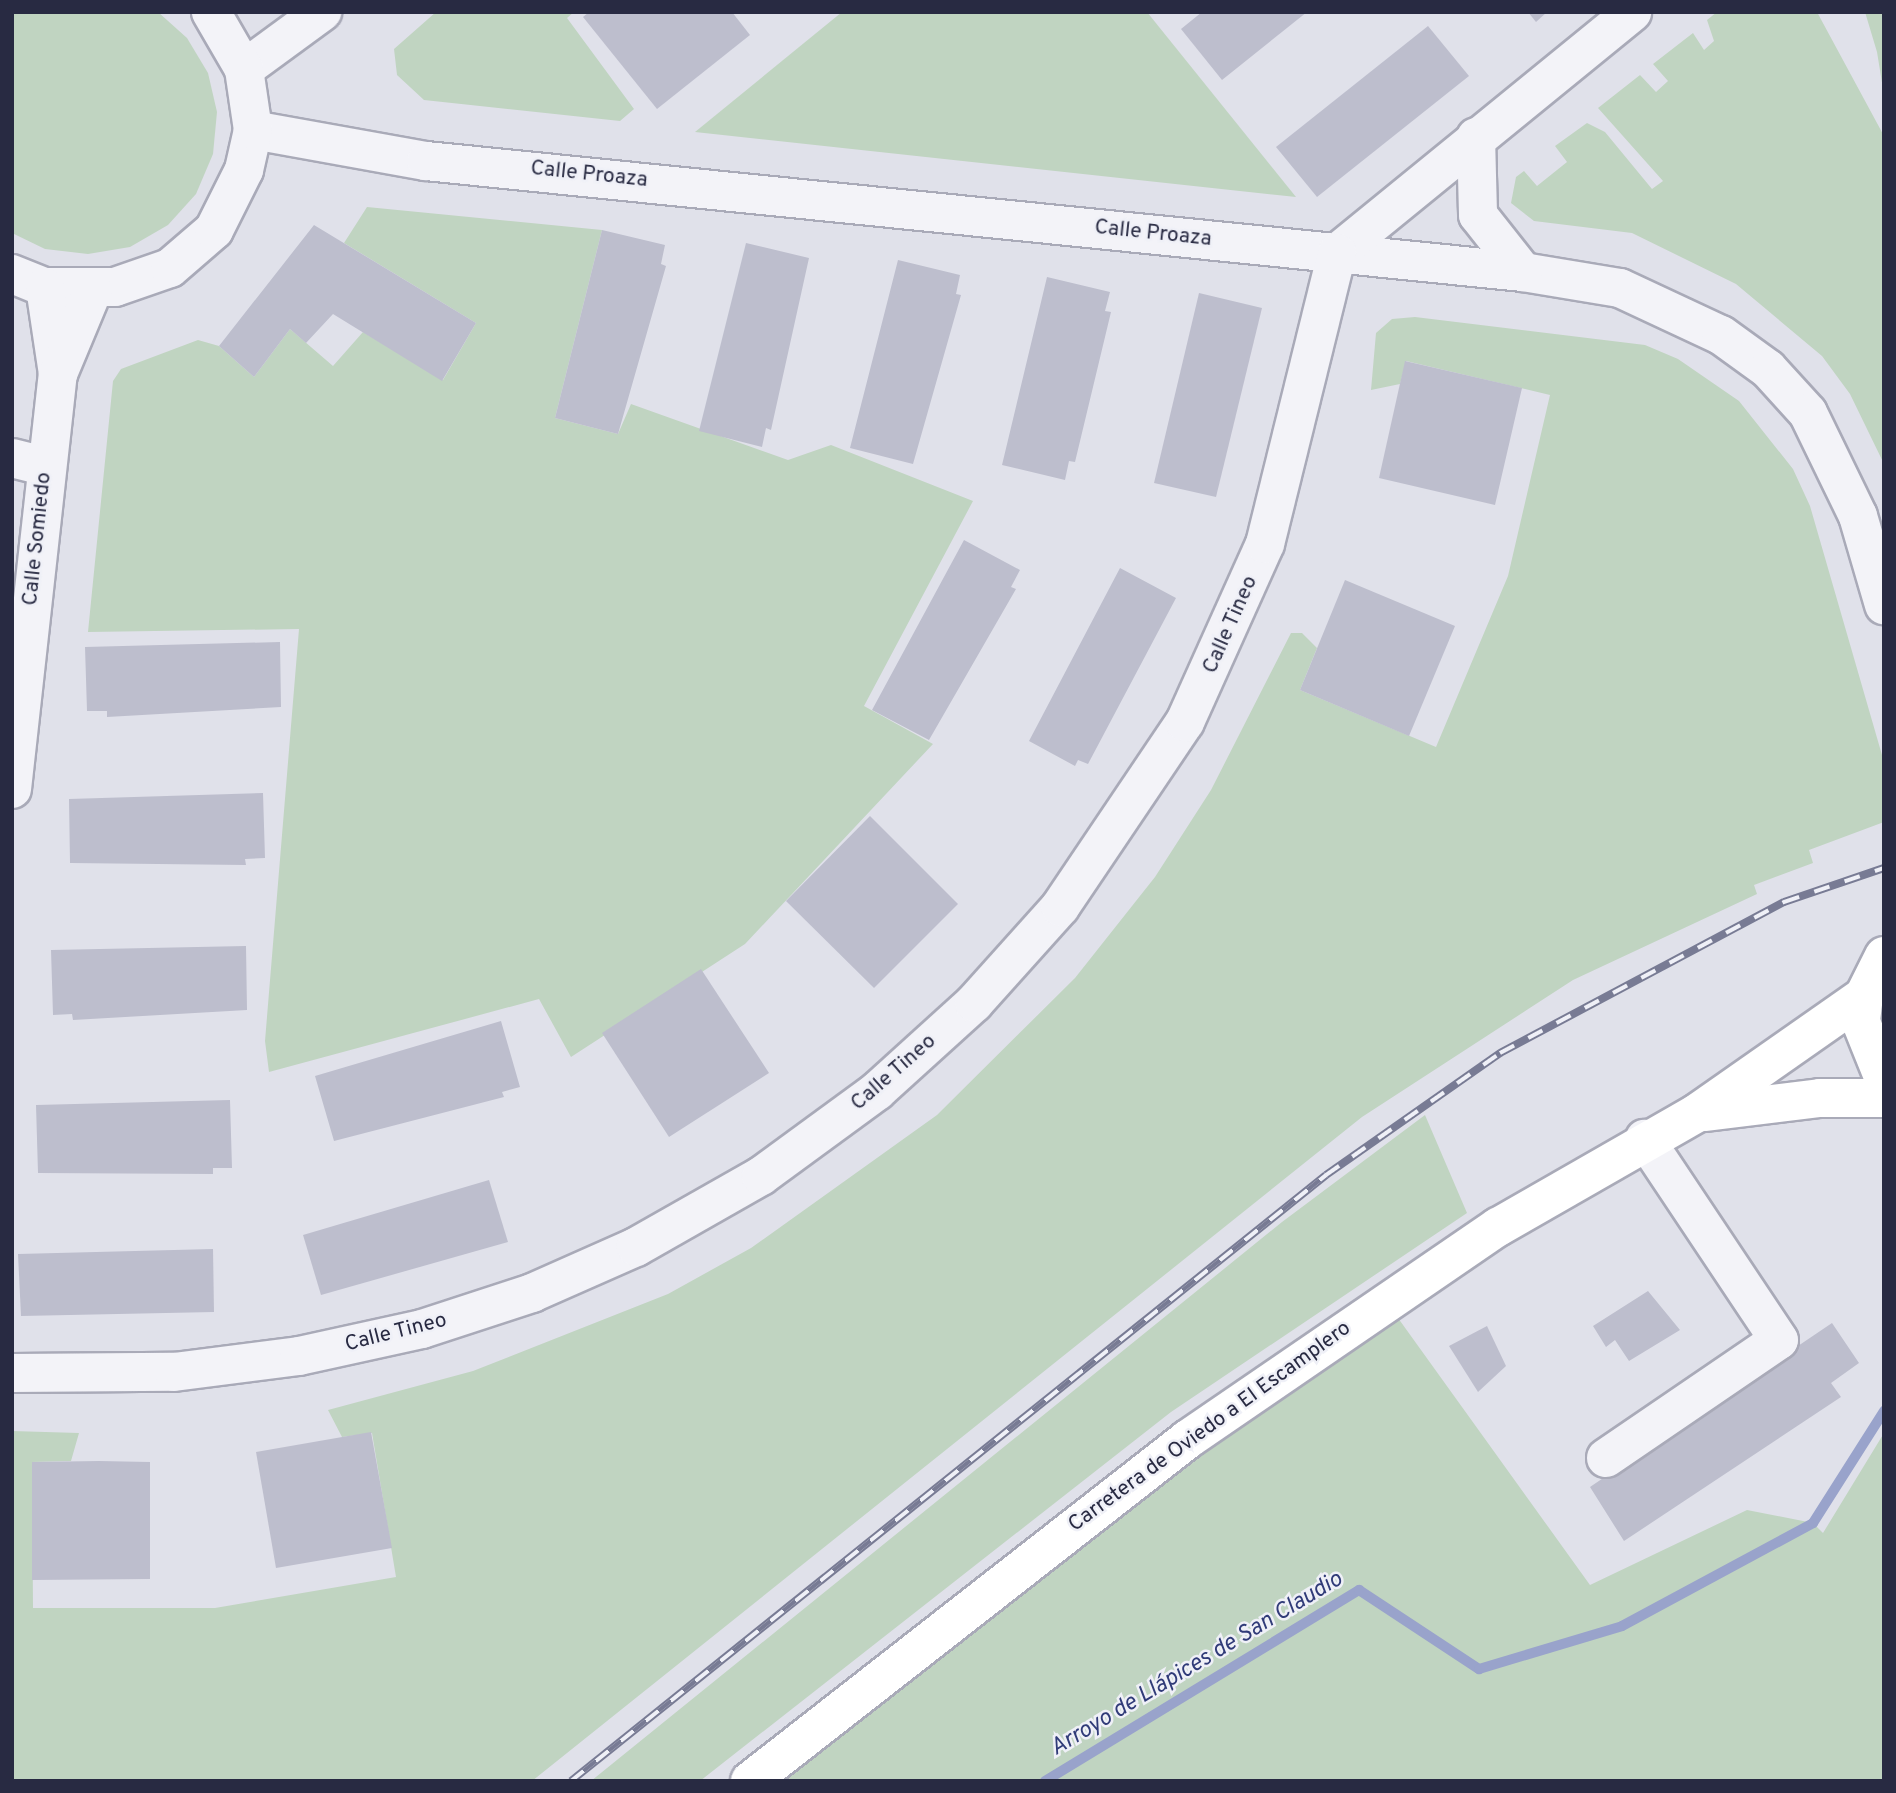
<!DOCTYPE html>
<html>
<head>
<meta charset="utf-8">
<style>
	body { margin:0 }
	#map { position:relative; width:1896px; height:1793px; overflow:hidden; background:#e0e1ea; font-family:Overpass,sans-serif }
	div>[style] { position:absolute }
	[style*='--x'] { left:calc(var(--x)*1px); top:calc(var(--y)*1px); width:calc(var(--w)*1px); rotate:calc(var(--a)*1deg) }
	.green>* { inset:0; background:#c0d4c1 }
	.stream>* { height:10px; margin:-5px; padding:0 5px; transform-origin:5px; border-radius:5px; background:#99a3cb }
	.building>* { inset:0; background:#bdbecd }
	.roads { filter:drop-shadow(2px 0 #a9aab8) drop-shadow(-2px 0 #a9aab8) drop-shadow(0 2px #a9aab8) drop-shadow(0 -2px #a9aab8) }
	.minor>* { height:38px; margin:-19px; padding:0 19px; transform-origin:19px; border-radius:19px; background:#f3f3f8 }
	.major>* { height:38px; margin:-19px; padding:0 19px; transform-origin:19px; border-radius:19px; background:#fff }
	.rail>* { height:8px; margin-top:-4px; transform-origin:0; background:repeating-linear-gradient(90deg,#eff0f7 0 16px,#787b94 0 32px); box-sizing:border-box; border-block:2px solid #787b94 }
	span { translate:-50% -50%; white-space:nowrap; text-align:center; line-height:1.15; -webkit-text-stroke:5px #eff0f7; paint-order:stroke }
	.street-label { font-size:21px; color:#282a42 }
	.water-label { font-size:23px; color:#303b78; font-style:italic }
	.frame { position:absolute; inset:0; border:14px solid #282a42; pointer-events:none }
</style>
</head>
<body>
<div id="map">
	<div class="green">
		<i style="clip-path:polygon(12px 12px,158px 12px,187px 38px,208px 73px,217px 112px,213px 154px,196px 194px,168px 225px,130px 247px,88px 254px,45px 249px,12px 233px)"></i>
		<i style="clip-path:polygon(436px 12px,574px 12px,567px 18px,634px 109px,620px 121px,424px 100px,397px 75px,394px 49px)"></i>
		<i style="clip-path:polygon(842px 12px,1147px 12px,1296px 197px,695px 132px)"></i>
		<i style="clip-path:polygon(1717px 12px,1817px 12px,1884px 136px,1884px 464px,1850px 394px,1822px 356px,1736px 284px,1632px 233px,1534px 221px,1511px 203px,1516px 177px,1524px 171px,1537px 186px,1567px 162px,1555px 146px,1587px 123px,1605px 132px,1652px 189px,1663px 181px,1598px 108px,1640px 75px,1656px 92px,1668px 81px,1653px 64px,1693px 33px,1704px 50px,1714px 41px,1707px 20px)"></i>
		<i style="clip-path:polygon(1865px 12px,1884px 12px,1884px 95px,1877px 52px)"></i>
		<i style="clip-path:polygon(367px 207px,602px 230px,555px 418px,618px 434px,631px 404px,788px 460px,831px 445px,973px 501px,864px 706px,933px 744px,745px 944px,571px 1057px,539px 999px,269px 1072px,265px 1041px,299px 629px,88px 632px,113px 381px,121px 369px,198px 340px,219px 346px,254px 377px,290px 329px,333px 366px,363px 332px,443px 380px,476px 323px,344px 243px)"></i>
		<i style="clip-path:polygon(1415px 317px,1645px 345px,1678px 359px,1739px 401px,1793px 469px,1810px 506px,1884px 762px,1884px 822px,1809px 850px,1813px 863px,1754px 885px,1757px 894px,1573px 980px,1362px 1117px,532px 1781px,12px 1781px,12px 1431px,79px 1433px,71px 1461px,32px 1462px,33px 1608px,215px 1608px,396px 1577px,372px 1433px,342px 1437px,328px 1410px,473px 1371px,668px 1294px,751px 1248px,937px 1115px,1075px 978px,1155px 877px,1211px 790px,1291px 633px,1302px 633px,1317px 648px,1300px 690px,1436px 747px,1508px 576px,1550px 395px,1406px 361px,1400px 384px,1371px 390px,1376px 333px,1392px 319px)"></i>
		<i style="clip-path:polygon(1425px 1115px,1467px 1213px,1171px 1412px,700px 1781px,591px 1781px,1282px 1222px)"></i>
		<i style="clip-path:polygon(1398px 1318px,1590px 1585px,1747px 1510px,1813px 1523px,1823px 1533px,1884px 1433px,1884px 1781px,784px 1781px,1171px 1473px)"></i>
	</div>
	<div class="stream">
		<i style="--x:1045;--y:1781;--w:368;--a:-31.3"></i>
		<i style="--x:1359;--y:1590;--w:144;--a:33.4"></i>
		<i style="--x:1479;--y:1669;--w:149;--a:-16.7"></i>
		<i style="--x:1622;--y:1626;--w:217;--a:-28.3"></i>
		<i style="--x:1813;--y:1523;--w:133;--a:-57.6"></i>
	</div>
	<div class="building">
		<i style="clip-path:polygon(589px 12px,732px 12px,750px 35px,657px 109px,583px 17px)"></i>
		<i style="clip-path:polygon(1202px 12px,1307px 12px,1222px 80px,1181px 29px)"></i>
		<i style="clip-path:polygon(1528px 12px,1547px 12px,1536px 22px)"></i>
		<i style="clip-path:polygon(1428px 26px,1469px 76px,1317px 197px,1276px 147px)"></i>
		<i style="clip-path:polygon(314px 225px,476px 323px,442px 381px,333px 314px,306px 343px,290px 329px,254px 377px,219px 346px)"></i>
		<i style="clip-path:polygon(602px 230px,665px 245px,661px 264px,666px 266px,618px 434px,555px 418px)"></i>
		<i style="clip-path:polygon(746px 243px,809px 258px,771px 430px,766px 428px,762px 447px,699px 431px)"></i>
		<i style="clip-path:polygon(898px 260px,960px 275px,956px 294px,961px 295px,913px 464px,850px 448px)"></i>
		<i style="clip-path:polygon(1047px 277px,1110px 292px,1105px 311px,1111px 312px,1075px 462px,1069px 461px,1065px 480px,1002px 465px)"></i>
		<i style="clip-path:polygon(1199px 293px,1262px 308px,1216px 497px,1154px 483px)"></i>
		<i style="clip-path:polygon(1405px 361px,1522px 388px,1495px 505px,1379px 478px)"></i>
		<i style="clip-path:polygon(964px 540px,1020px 570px,1011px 587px,1016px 589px,929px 740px,872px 710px)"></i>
		<i style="clip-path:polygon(1120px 568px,1176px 598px,1088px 764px,1078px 760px,1075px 766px,1029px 741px)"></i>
		<i style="clip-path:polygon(1345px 580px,1455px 626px,1409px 736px,1300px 690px)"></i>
		<i style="clip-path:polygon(280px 642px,281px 707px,107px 717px,107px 711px,87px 711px,85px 647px)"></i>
		<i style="clip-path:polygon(263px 793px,265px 858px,245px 859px,246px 865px,70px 863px,69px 799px)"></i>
		<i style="clip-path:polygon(870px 816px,958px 904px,874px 988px,786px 901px)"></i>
		<i style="clip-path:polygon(246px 946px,247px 1010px,73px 1020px,72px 1014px,53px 1015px,51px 950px)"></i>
		<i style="clip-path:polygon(701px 969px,769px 1073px,669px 1137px,602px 1033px)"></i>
		<i style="clip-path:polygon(501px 1021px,520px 1087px,502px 1092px,504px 1097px,334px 1141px,315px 1076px)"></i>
		<i style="clip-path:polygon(230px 1100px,232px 1168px,213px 1168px,213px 1174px,38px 1173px,36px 1105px)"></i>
		<i style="clip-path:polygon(489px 1180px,508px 1242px,321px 1295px,303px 1235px)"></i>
		<i style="clip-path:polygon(213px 1249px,214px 1312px,21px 1316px,18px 1254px)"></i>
		<i style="clip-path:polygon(1648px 1291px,1680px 1330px,1629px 1361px,1615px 1340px,1606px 1347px,1593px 1326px)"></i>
		<i style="clip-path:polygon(1832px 1323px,1859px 1363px,1831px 1383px,1841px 1397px,1624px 1541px,1590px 1487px)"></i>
		<i style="clip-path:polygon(1487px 1326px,1506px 1366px,1478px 1392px,1449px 1346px)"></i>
		<i style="clip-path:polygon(371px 1432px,392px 1548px,276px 1568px,256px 1452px)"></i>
		<i style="clip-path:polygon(99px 1461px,150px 1462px,150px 1579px,32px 1580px,32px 1462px)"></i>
	</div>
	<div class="roads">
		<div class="minor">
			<i style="--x:244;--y:69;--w:97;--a:-36.2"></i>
			<i style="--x:253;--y:130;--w:176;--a:10.2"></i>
			<i style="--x:426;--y:161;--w:1103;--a:5.78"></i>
			<i style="--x:1523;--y:272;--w:98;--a:9.4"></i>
			<i style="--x:1620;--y:288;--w:111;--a:25"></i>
			<i style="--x:1721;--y:335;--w:58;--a:35.9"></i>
			<i style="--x:1768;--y:369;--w:59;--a:47.7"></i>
			<i style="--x:1808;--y:413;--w:114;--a:64.1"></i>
			<i style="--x:1858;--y:516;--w:93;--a:73.7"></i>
			<i style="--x:1476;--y:137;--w:78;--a:88.5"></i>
			<i style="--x:1478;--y:215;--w:73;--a:51.7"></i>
			<i style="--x:1337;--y:253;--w:381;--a:-39.2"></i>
			<i style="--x:12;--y:274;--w:35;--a:22"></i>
			<i style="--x:45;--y:287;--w:70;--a:0"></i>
			<i style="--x:115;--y:287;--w:58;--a:-19.1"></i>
			<i style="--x:170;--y:268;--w:58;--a:-40.8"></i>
			<i style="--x:214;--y:230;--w:67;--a:-63.4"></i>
			<i style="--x:244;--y:170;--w:41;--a:-77.3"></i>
			<i style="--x:253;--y:130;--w:62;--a:-98.4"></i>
			<i style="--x:244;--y:69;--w:66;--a:-120.1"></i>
			<i style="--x:45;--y:287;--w:88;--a:81.5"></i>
			<i style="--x:12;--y:458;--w:34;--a:14"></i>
			<i style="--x:12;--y:789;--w:418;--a:-83.7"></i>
			<i style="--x:58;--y:374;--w:91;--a:-67.4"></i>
			<i style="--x:12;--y:1373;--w:162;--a:-0.4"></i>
			<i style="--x:174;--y:1372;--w:126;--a:-7.3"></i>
			<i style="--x:299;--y:1356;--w:126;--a:-12.4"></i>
			<i style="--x:422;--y:1329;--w:116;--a:-18.1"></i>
			<i style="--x:532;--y:1293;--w:114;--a:-23.9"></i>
			<i style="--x:636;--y:1247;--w:144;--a:-29.6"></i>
			<i style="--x:761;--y:1176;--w:144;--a:-36.2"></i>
			<i style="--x:877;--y:1091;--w:131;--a:-42.2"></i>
			<i style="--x:974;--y:1003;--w:129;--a:-48.1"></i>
			<i style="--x:1060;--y:907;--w:223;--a:-56"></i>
			<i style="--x:1185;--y:722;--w:195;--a:-65.8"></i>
			<i style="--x:1265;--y:544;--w:300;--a:-76.1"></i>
			<i style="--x:1606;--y:1458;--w:209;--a:-34.3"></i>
			<i style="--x:1779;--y:1340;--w:242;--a:-123.7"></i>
		</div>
		<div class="major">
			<i style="--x:1884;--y:956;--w:45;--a:116.6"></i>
			<i style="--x:1864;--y:996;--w:26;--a:97"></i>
			<i style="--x:1861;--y:1022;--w:61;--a:68"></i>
			<i style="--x:1706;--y:1112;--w:115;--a:-7"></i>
			<i style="--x:1820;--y:1098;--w:64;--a:0"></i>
			<i style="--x:750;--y:1781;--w:556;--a:-37.98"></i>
			<i style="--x:1188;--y:1439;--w:376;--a:-34.4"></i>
			<i style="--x:1498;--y:1227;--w:229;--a:-29.8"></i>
			<i style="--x:1697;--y:1113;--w:204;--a:-35"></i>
		</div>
	</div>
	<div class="rail">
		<i style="--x:571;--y:1781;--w:968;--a:-38.75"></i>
		<i style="--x:1326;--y:1175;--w:213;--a:-35"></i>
		<i style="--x:1500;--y:1053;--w:322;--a:-28"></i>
		<i style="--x:1784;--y:902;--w:106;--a:-18.8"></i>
	</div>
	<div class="street-label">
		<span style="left:589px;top:175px;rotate:6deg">Calle Proaza</span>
		<span style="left:1153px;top:234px;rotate:6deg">Calle Proaza</span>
		<span style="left:38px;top:539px;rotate:-84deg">Calle Somiedo</span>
		<span style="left:1231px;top:625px;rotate:-66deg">Calle Tineo</span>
		<span style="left:894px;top:1073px;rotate:-41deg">Calle Tineo</span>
		<span style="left:396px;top:1333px;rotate:-14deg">Calle Tineo</span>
		<span style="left:1210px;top:1427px;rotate:-36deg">Carretera de Oviedo a El Escamplero</span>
	</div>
	<div class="water-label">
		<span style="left:1197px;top:1665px;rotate:-31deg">Arroyo de Llápices de San Claudio</span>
	</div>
	<div class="frame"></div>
</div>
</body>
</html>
